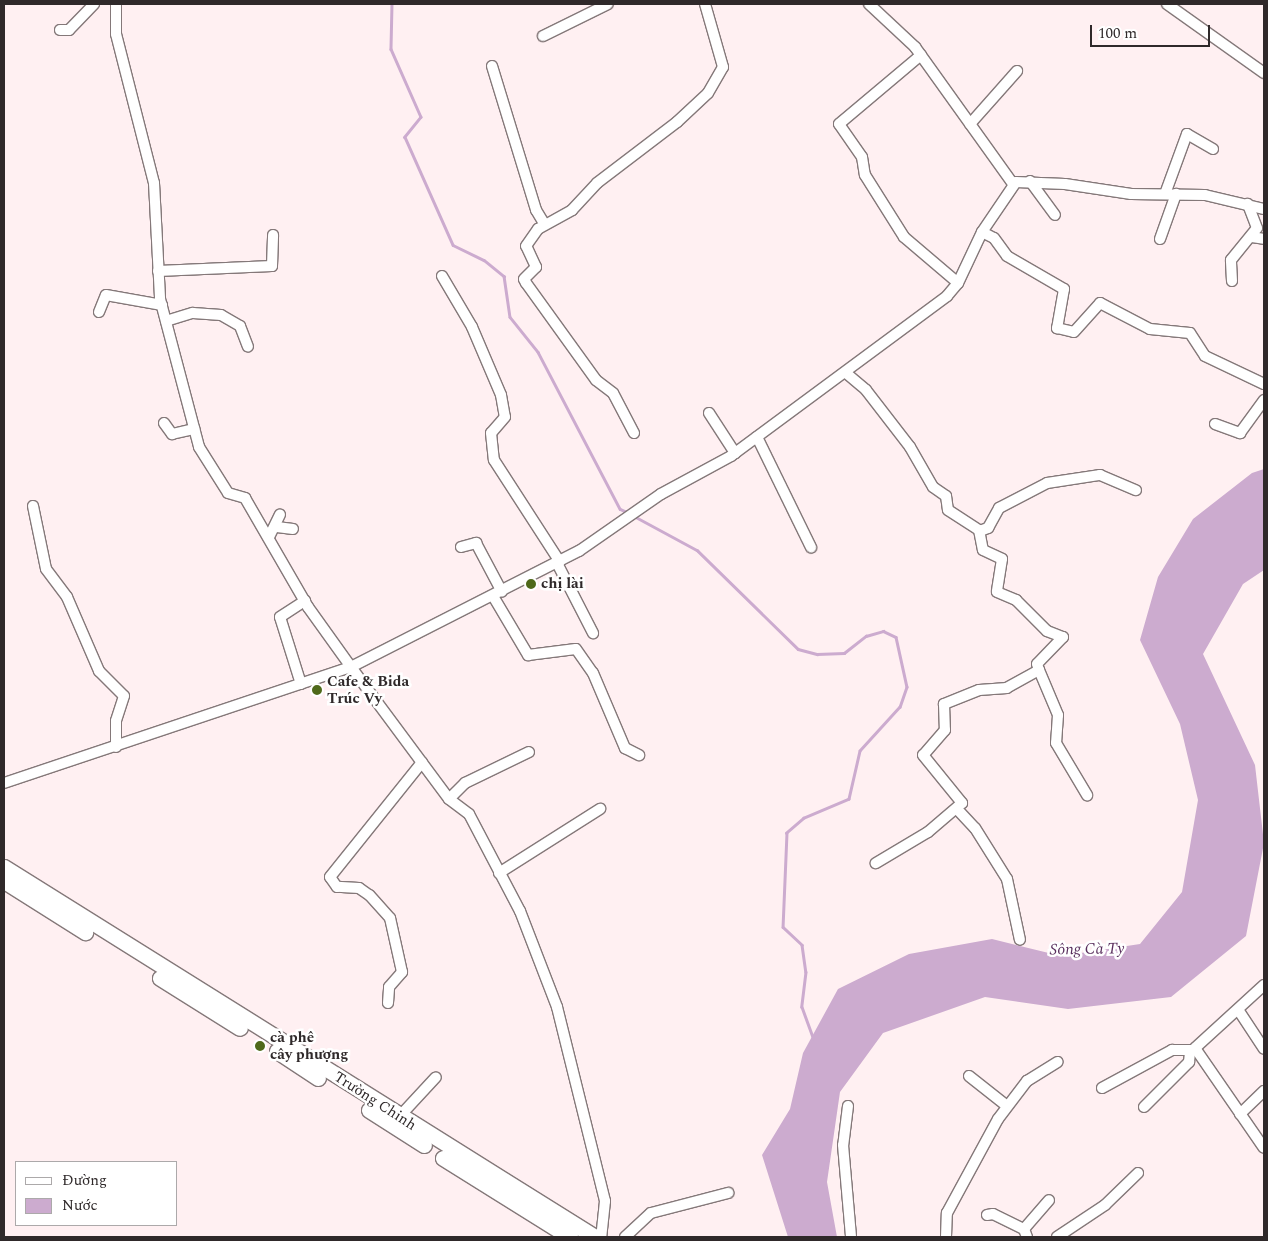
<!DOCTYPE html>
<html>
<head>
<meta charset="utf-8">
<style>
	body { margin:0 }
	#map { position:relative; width:1268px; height:1241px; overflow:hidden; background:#fff0f2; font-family:Spectral,serif }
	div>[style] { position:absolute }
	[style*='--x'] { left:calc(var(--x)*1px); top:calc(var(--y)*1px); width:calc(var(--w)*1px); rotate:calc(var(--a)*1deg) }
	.water>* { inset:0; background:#ccabcf }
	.stream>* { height:2.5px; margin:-1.25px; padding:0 1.25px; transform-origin:1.25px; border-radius:1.25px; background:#ccabcf }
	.roads { filter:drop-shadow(1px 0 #847879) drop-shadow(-1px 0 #847879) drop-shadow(0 1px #847879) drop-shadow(0 -1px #847879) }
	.minor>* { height:10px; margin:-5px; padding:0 5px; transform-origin:5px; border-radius:5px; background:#fff }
	.highway>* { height:15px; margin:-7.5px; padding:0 7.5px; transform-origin:7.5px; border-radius:7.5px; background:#fff }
	.dots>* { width:14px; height:14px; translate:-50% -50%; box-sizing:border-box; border:2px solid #fff; border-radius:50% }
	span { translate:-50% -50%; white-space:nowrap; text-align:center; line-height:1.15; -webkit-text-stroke:5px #fff; paint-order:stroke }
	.poi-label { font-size:15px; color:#2f292a; font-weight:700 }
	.left { translate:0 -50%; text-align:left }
	.street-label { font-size:15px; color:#2f292a }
	.water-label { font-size:16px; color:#582e5c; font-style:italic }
	.frame { position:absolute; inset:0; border:5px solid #2f292a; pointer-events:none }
	.legend { position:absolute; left:15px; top:1161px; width:162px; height:65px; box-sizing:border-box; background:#fff; border:1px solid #aca9aa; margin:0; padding:6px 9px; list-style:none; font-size:15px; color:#2f292a }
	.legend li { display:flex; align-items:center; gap:10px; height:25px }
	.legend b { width:25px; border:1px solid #aca9aa }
	.scale { position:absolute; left:1090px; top:25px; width:120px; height:22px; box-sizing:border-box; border:2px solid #2f292a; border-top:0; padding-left:6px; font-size:15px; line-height:18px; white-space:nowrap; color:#2f292a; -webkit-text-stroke:4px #fff; paint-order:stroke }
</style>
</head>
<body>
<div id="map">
	<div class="water">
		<i style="clip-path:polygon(1264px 469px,1264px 570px,1243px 584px,1203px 654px,1255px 765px,1264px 843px,1246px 936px,1171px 997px,1068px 1009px,985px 997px,883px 1033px,840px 1092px,827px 1182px,837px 1237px,788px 1237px,762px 1155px,790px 1109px,803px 1053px,838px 989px,909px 954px,992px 939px,1061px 956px,1140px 944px,1182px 892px,1198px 800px,1180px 724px,1140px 640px,1158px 577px,1193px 519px,1252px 473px)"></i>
	</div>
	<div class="stream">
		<i style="--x:392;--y:4;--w:45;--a:91.3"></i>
		<i style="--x:391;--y:49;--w:74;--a:66.2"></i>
		<i style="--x:421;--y:117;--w:26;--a:129"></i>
		<i style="--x:405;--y:137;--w:118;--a:66"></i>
		<i style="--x:453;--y:245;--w:34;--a:26"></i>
		<i style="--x:484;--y:260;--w:26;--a:39"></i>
		<i style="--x:504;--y:276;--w:41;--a:81.7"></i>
		<i style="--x:510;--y:317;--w:45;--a:51.3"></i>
		<i style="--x:538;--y:352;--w:177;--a:62.4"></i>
		<i style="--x:620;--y:509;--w:8;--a:23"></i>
		<i style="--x:634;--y:516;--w:72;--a:28.4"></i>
		<i style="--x:697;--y:550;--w:141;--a:44.4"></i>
		<i style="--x:798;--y:649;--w:20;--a:15"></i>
		<i style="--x:817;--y:654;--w:27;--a:-2"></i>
		<i style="--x:844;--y:653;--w:28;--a:-38"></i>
		<i style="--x:866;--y:636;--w:18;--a:-16"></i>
		<i style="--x:883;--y:631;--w:14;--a:25"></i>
		<i style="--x:896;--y:637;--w:51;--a:77.6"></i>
		<i style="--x:907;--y:687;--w:21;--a:109"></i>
		<i style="--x:900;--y:707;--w:59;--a:132.3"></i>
		<i style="--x:860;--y:751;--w:49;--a:102.9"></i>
		<i style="--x:849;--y:799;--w:49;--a:157.1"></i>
		<i style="--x:804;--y:818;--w:23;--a:139"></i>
		<i style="--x:787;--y:833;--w:94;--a:92.4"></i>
		<i style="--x:783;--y:927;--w:26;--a:43"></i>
		<i style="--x:802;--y:945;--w:27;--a:82"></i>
		<i style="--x:806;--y:972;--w:35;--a:97"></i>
		<i style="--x:802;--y:1007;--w:33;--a:70"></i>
	</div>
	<div class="roads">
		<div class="minor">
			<i style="--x:116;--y:4;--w:30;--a:90"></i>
			<i style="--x:116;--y:34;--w:154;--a:75.7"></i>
			<i style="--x:154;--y:183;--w:116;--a:87"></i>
			<i style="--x:160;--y:299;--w:153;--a:75.2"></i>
			<i style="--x:199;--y:447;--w:54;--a:57.8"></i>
			<i style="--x:228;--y:493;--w:18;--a:16"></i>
			<i style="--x:245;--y:498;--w:126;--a:60"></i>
			<i style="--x:308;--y:607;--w:74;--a:54.4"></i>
			<i style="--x:351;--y:667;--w:164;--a:53.4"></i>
			<i style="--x:449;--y:799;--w:25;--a:37"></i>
			<i style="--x:469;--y:814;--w:110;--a:62.3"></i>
			<i style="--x:520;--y:911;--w:103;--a:68.9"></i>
			<i style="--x:557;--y:1007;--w:200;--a:76.1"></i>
			<i style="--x:605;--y:1201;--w:36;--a:96"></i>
			<i style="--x:869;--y:4;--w:63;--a:43.1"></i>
			<i style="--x:915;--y:47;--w:168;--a:54.4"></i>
			<i style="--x:1167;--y:4;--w:119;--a:35.4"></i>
			<i style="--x:60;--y:30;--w:9;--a:0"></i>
			<i style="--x:69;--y:30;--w:36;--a:-46"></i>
			<i style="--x:543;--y:36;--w:72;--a:-26.2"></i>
			<i style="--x:921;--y:55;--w:107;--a:139.9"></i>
			<i style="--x:839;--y:124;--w:40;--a:55.1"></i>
			<i style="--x:862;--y:157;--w:18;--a:81"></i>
			<i style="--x:865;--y:175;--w:73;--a:57.8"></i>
			<i style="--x:904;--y:237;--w:71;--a:40.4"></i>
			<i style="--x:492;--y:66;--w:151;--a:73"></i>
			<i style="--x:536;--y:210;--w:17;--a:59"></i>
			<i style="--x:970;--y:124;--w:71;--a:-48.4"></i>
			<i style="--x:1030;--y:181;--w:42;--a:53.7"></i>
			<i style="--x:1165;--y:194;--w:64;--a:-69.9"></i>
			<i style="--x:1187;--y:134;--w:30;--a:30"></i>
			<i style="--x:982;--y:232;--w:13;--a:27"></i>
			<i style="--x:994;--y:238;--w:22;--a:54"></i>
			<i style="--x:1007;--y:256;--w:66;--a:30.1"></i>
			<i style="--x:1064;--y:289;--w:40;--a:100"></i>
			<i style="--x:1057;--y:328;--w:17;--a:13"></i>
			<i style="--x:1074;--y:332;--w:39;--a:-48"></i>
			<i style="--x:1100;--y:303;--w:56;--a:27.5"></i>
			<i style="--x:1150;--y:329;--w:40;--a:5.7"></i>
			<i style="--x:1190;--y:333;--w:27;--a:57"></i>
			<i style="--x:1205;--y:356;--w:65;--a:25.4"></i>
			<i style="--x:1252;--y:237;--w:12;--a:9"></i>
			<i style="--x:1160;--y:239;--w:48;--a:-70.4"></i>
			<i style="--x:158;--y:271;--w:114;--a:-2.5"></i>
			<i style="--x:272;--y:266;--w:31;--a:-88"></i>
			<i style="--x:442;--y:276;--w:59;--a:59.5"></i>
			<i style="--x:472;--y:327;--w:74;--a:66.9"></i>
			<i style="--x:501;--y:395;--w:22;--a:80"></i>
			<i style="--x:505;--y:417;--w:21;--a:131"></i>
			<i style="--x:491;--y:433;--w:27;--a:84"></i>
			<i style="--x:494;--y:460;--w:121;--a:57.1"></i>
			<i style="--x:1232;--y:281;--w:21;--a:-93"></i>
			<i style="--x:1231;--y:260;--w:41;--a:-50.9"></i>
			<i style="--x:1257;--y:228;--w:26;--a:-111"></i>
			<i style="--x:99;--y:312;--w:18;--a:-68"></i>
			<i style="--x:106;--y:295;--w:57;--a:10.1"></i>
			<i style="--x:166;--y:321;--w:28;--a:-17"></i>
			<i style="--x:193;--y:313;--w:28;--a:4"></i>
			<i style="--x:221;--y:315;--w:22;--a:30"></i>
			<i style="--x:240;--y:326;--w:22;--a:69"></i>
			<i style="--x:846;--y:373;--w:26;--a:40"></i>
			<i style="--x:866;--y:390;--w:72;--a:52.3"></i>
			<i style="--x:910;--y:447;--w:46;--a:60.1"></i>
			<i style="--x:933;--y:487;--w:16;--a:35"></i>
			<i style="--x:946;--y:496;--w:14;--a:82"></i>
			<i style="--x:948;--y:510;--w:37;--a:33"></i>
			<i style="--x:979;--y:530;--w:20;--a:79"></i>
			<i style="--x:983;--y:550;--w:21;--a:25"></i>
			<i style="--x:1002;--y:559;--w:33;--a:99"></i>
			<i style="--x:997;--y:592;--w:21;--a:23"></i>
			<i style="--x:1016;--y:600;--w:44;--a:45"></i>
			<i style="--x:1047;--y:631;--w:17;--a:21"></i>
			<i style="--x:1063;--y:637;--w:37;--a:134"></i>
			<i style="--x:1037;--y:664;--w:6;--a:72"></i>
			<i style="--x:1039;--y:670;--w:37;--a:151"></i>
			<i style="--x:1007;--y:688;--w:28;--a:176"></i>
			<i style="--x:979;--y:690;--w:38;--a:158"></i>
			<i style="--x:944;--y:704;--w:26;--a:88"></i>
			<i style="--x:945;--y:730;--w:33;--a:131"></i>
			<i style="--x:923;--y:755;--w:62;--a:50.9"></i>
			<i style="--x:962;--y:803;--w:45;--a:139.5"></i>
			<i style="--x:928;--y:832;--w:61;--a:149.2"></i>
			<i style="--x:709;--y:413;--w:48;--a:57"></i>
			<i style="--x:164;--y:423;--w:14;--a:54"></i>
			<i style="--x:172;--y:434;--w:23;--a:-13"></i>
			<i style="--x:1215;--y:424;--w:27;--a:20"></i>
			<i style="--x:1240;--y:433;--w:41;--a:-54"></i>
			<i style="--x:634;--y:433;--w:45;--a:-117.7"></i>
			<i style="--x:613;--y:393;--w:21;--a:-143"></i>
			<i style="--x:596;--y:380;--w:120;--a:-125.8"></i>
			<i style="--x:526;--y:283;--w:4;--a:-117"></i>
			<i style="--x:524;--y:279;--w:17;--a:-45"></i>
			<i style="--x:536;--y:267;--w:23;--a:-115"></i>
			<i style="--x:526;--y:246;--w:21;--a:-55"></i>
			<i style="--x:538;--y:229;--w:39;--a:-29"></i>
			<i style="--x:572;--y:210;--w:37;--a:-47"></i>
			<i style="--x:597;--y:183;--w:101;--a:-37.3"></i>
			<i style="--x:677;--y:122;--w:42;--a:-43.1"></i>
			<i style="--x:708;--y:93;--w:30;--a:-60"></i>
			<i style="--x:723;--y:67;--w:66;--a:-105.9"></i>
			<i style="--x:757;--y:437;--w:123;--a:63.9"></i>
			<i style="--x:33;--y:506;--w:64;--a:78.3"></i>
			<i style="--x:46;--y:569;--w:35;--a:53"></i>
			<i style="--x:67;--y:597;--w:81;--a:66.6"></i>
			<i style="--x:99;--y:671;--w:35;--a:45"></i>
			<i style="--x:124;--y:696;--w:26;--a:108"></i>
			<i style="--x:116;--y:721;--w:26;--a:90"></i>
			<i style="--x:277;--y:527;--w:16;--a:7"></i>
			<i style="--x:980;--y:531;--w:9;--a:-21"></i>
			<i style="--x:988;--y:528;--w:23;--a:-61"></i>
			<i style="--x:999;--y:508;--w:54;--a:-27.5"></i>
			<i style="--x:1047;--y:483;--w:54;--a:-8.6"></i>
			<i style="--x:1100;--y:475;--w:39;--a:23"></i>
			<i style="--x:269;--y:537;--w:25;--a:-64"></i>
			<i style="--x:461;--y:547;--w:16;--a:-15"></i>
			<i style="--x:476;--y:543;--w:55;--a:62"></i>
			<i style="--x:557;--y:563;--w:79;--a:62.8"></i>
			<i style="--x:493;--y:596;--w:69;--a:59.3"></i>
			<i style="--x:528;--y:655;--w:48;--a:-7.1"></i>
			<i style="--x:576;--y:649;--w:29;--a:55"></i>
			<i style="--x:593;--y:673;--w:82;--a:66.9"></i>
			<i style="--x:625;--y:748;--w:16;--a:27"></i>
			<i style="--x:1039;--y:670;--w:49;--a:67.1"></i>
			<i style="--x:1058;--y:715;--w:28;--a:94"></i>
			<i style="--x:1056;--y:743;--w:61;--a:59.2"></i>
			<i style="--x:301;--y:684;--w:70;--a:-107.4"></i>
			<i style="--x:280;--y:617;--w:30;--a:-33"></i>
			<i style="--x:4;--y:783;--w:366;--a:-18.5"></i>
			<i style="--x:351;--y:667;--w:256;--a:-27"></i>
			<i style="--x:579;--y:551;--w:100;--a:-34.8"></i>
			<i style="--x:661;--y:494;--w:80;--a:-28.5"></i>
			<i style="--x:731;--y:456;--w:269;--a:-36.5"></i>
			<i style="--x:947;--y:296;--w:17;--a:-50"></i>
			<i style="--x:958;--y:283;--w:56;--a:-64.8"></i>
			<i style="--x:982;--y:232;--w:60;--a:-55.8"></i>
			<i style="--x:1016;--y:182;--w:49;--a:2.3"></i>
			<i style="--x:1065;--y:184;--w:67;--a:8.6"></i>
			<i style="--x:1131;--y:194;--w:74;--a:0.8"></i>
			<i style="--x:1205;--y:195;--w:61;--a:13.3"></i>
			<i style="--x:449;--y:799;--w:23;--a:-45"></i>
			<i style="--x:465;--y:783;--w:71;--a:-25.8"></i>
			<i style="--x:957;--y:809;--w:26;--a:47"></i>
			<i style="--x:975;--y:828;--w:60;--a:57.9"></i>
			<i style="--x:1007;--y:879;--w:62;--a:78"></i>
			<i style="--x:499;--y:873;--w:120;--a:-32.4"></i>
			<i style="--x:1264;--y:985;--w:93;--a:137.6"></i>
			<i style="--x:1195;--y:1048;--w:121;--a:55.4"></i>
			<i style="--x:388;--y:1003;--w:16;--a:-86"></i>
			<i style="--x:389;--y:987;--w:20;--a:-49"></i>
			<i style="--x:402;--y:972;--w:55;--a:-102.5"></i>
			<i style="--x:390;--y:918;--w:31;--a:-132"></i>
			<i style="--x:369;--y:895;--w:12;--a:-145"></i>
			<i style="--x:359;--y:888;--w:22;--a:-177"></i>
			<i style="--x:337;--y:887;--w:12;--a:-125"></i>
			<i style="--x:330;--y:877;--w:147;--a:-51.3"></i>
			<i style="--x:1239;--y:1011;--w:45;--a:56.7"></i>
			<i style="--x:969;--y:1076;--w:48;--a:38.3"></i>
			<i style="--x:1102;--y:1088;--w:80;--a:-28.5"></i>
			<i style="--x:1172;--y:1050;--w:24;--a:0"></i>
			<i style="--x:848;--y:1106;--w:39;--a:97"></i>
			<i style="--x:843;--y:1145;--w:92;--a:85"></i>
			<i style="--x:1144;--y:1107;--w:64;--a:-45"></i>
			<i style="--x:1189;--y:1062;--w:10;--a:-84"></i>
			<i style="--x:1240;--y:1114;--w:33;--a:-44"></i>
			<i style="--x:399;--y:1117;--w:54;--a:-47.2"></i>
			<i style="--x:987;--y:1215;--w:6;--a:-9"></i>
			<i style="--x:993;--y:1214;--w:34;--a:26"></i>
			<i style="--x:625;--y:1237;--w:35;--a:-43"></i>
			<i style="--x:651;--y:1213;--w:80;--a:-14.6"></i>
			<i style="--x:946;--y:1237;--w:24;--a:-88"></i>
			<i style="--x:947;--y:1213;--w:107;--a:-61.5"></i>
			<i style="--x:998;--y:1119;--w:48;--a:-52.7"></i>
			<i style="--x:1027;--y:1081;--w:36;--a:-32"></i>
			<i style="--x:1027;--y:1237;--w:9;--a:-111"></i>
			<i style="--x:1024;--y:1229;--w:38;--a:-49"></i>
			<i style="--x:1057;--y:1237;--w:58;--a:-33.7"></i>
			<i style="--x:1105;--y:1205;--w:46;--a:-44.1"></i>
		</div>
		<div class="highway">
			<i style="--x:4;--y:867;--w:697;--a:32.05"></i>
			<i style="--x:4;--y:881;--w:96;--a:32.2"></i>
			<i style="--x:160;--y:978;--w:94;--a:32"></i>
			<i style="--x:277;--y:1051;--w:49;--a:33.4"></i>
			<i style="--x:369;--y:1110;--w:65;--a:32.5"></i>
			<i style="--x:443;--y:1158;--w:150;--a:31.9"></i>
		</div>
	</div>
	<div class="dots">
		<i style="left:531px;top:584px;background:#4f691a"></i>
		<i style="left:317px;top:690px;background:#4f691a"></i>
		<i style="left:260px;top:1046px;background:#4f691a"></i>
	</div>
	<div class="poi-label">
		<span class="left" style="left:541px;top:584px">chị lài</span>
		<span class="left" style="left:327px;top:690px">Cafe &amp; Bida<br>Trúc Vy</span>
		<span class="left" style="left:270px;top:1046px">cà phê<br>cây phượng</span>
	</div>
	<div class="street-label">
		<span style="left:375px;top:1101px;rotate:33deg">Trường Chinh</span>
	</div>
	<div class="water-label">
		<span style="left:1087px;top:949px;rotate:-1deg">Sông Cà Ty</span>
	</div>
	<div class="frame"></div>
	<ul class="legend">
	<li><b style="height:6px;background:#fff"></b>Đường</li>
	<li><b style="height:14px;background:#ccabcf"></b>Nước</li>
	</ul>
	<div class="scale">100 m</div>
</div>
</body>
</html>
